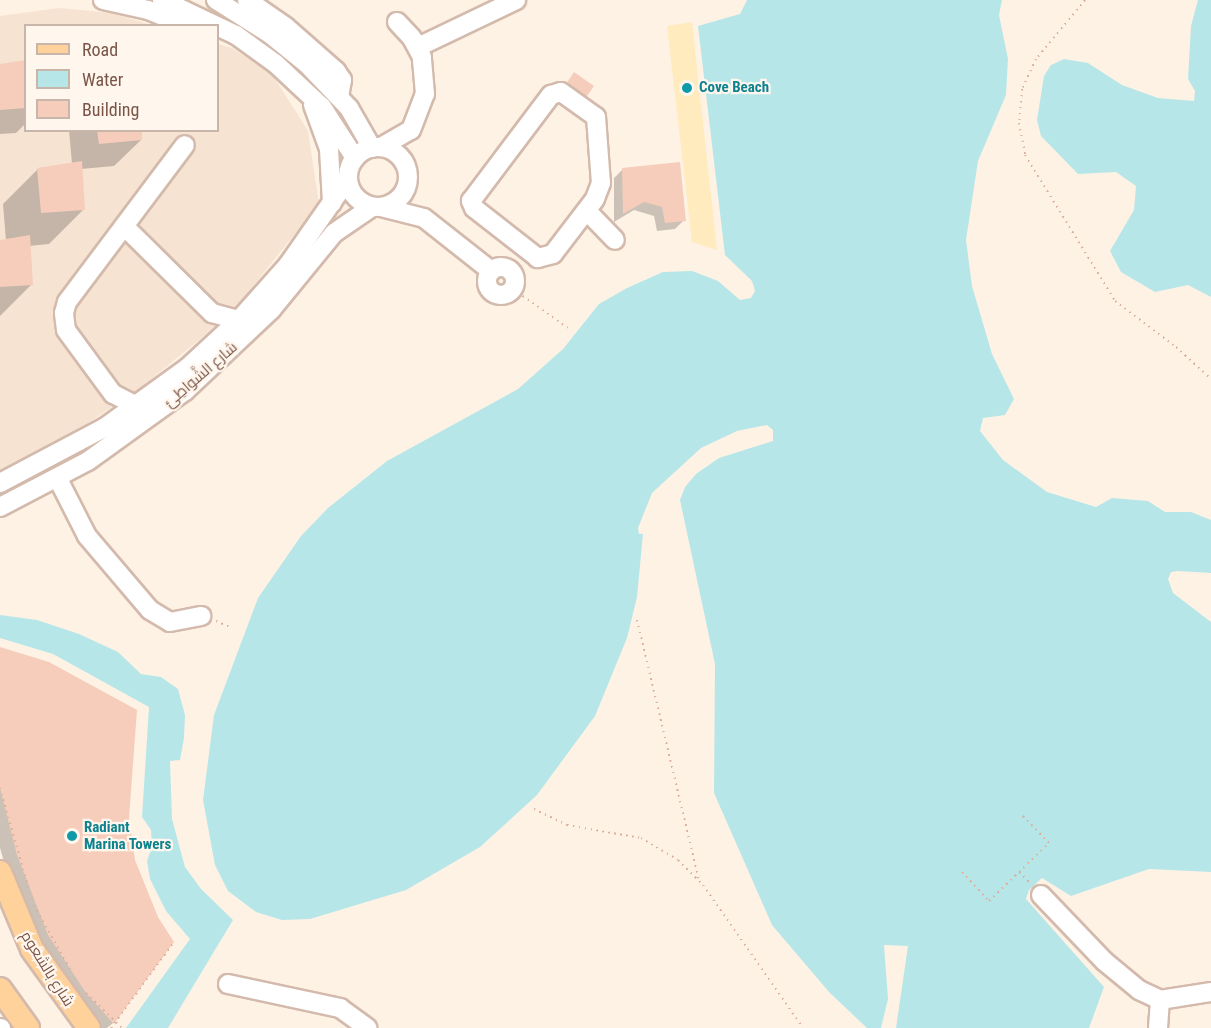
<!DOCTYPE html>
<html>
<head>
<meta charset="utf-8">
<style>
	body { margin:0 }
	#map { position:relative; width:1211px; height:1028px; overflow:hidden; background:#fef2e5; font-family:"Roboto Condensed",Cairo,sans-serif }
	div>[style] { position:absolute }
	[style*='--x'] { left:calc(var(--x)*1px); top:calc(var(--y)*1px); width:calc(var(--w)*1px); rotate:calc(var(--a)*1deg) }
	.residential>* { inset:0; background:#f6e3d2 }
	.sand>* { inset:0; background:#ffebbe }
	.water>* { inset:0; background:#b7e6e9 }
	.shadow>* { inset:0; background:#0003 }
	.building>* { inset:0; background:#f5cdba }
	.path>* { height:2px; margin-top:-1px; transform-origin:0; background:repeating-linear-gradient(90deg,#dbb09d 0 1.5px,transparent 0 6px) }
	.roads { filter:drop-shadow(2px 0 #d3baac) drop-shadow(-2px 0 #d3baac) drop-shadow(0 2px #d3baac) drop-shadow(0 -2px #d3baac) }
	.minor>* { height:18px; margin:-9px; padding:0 9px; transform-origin:9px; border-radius:9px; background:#fff }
	.minor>.ring { margin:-9px; padding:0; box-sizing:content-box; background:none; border:18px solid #fff; border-radius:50% }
	.major>* { height:22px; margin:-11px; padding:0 11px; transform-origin:11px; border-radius:11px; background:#ffd19b }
	.path-bridge>* { height:2px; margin-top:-1px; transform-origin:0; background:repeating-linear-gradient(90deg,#dbb09d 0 1.5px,transparent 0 6px) }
	.dots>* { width:16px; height:16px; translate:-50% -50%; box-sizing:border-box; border:3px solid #fff6ed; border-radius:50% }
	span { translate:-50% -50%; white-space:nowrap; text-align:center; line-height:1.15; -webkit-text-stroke:4.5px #fff6ed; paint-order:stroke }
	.culture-label { font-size:15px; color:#0d838f; font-weight:700 }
	.left { translate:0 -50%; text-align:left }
	.street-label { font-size:15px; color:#795548 }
	.legend { position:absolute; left:24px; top:24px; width:195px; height:108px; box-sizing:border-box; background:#fff6ed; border:2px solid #c9b6ab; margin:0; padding:8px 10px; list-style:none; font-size:18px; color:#795548 }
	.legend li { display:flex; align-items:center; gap:12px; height:30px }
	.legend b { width:30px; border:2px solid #c9b6ab }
</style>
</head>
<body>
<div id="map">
	<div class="residential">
		<i style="clip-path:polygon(59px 8px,112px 13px,151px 25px,26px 26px,26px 130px,218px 130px,218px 44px,232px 48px,272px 74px,308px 131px,319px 204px,236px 307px,199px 340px,140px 388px,88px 423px,0 470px,0 16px)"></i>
	</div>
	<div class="sand">
		<i style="clip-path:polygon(692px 22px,717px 250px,692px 242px,667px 26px)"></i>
	</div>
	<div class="water">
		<i style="clip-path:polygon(747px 0,1002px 0,999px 15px,1008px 59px,1006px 95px,978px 161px,966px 240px,972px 286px,992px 354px,1014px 399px,1005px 415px,983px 418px,980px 431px,1003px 460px,1047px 492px,1096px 507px,1112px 498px,1148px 501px,1165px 512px,1191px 512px,1211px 520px,1211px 573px,1178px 571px,1171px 572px,1168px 579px,1173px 593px,1211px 622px,1211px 872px,1149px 869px,1071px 896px,1042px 878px,1029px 890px,1026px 899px,1104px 987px,1089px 1028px,896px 1028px,908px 946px,884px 945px,888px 999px,881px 1028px,867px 1028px,829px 992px,772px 925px,714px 793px,715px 664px,680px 500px,685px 487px,696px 474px,719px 458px,773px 441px,773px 430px,767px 425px,737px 431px,701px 448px,652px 493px,638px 528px,639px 534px,643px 534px,637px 597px,627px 638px,595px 716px,537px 795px,480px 847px,406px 890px,310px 919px,282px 920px,256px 912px,228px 891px,215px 865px,203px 800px,214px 715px,258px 598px,301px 536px,328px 508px,387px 461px,518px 389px,563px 349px,599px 304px,627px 288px,663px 272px,692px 271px,718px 281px,740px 300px,751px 298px,755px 291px,752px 281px,725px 255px,698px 26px,740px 14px)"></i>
		<i style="clip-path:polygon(1198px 0,1211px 0,1211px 297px,1188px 285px,1155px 292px,1121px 272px,1110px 251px,1134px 210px,1136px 186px,1116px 172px,1078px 174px,1041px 136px,1037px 120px,1044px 76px,1051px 65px,1064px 59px,1088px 63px,1122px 85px,1158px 98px,1194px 101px,1195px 91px,1188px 79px,1191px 26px)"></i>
		<i style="clip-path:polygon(0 615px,37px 620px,79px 634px,118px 652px,141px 674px,161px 677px,178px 689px,185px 715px,184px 738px,180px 760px,170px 761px,172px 819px,185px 867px,201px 889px,233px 920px,168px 1028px,126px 1028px,190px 939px,166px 911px,150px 879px,147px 861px,152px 847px,151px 830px,142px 817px,149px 707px,53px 654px,0 638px)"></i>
	</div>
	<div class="shadow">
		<i style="clip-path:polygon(26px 62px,26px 123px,16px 133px,0 134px,0 66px)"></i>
		<i style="clip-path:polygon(69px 130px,140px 130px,141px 140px,114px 166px,81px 169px,84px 209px,49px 244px,29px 246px,32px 284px,0 316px,0 242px,6px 241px,3px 204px,38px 169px,72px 164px)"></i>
		<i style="clip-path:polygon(623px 169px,684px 220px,675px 229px,657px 231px,654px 216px,634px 210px,614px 222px,614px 178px)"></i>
		<i style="clip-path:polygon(0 648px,128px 818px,134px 861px,113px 1023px,107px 1028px,93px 1028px,20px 917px,0 848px)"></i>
	</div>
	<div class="building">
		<i style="clip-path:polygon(26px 60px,26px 108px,0 110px,0 64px)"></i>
		<i style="clip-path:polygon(574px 72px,594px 86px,585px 99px,566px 84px)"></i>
		<i style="clip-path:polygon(97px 130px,142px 130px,142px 140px,99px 144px)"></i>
		<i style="clip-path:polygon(82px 161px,85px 210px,41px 213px,37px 168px)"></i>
		<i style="clip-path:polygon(680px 162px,686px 221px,665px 223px,662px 207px,644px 202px,623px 214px,622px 168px)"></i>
		<i style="clip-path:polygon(30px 235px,33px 285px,0 287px,0 240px)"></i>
		<i style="clip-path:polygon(0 647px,49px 662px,137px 710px,129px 818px,135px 860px,158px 917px,174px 942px,114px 1024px,86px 993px,48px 935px,17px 855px,0 788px)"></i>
	</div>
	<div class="path">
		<i style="--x:1085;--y:0;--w:77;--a:129.7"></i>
		<i style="--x:1036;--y:59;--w:33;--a:115"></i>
		<i style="--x:1022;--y:89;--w:34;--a:95"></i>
		<i style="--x:1019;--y:123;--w:33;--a:79"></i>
		<i style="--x:1025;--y:155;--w:172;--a:58.3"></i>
		<i style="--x:1115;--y:301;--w:76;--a:37"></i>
		<i style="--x:1176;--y:347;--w:47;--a:42.4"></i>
		<i style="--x:513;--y:289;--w:67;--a:35.3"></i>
		<i style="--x:637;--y:620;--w:267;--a:76.6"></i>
		<i style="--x:216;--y:621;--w:15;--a:23"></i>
		<i style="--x:0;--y:788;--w:116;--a:74.1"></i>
		<i style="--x:534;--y:809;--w:37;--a:26"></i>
		<i style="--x:567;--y:825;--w:75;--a:10"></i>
		<i style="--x:641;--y:838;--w:43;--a:30.7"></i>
		<i style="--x:678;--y:860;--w:35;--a:45"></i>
		<i style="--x:703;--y:885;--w:174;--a:55"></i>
		<i style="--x:962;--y:872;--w:40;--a:47"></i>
		<i style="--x:989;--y:901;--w:83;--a:-44"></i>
		<i style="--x:1049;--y:843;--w:39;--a:-134"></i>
		<i style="--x:1019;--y:872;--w:18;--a:45"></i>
		<i style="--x:34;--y:905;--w:76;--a:60.7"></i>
		<i style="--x:111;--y:1028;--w:107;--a:-53.8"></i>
	</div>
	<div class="roads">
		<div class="minor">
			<i style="--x:103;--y:0;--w:46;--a:12.5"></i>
			<i style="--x:148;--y:10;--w:42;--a:22.3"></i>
			<i style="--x:162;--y:0;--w:82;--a:25.3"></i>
			<i style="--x:236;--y:35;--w:49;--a:35.9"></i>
			<i style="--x:276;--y:64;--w:63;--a:43.1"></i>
			<i style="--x:322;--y:107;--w:61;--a:57.1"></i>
			<i style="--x:216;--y:0;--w:64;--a:32.2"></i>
			<i style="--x:270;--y:34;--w:48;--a:39"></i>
			<i style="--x:307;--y:64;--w:61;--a:46.3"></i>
			<i style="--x:349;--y:108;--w:46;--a:60.1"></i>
			<i style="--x:247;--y:0;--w:47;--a:34.7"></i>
			<i style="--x:286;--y:27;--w:67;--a:41.3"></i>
			<i style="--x:336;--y:71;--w:11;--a:56"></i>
			<i style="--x:342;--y:80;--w:17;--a:100"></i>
			<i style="--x:418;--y:47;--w:109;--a:-25.6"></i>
			<i style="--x:561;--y:92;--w:43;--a:35.5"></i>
			<i style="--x:596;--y:117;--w:66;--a:85.7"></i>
			<i style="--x:601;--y:183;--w:17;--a:111"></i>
			<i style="--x:595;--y:199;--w:69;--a:127.4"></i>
			<i style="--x:553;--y:254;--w:16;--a:165"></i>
			<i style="--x:538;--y:258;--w:81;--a:-142"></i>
			<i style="--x:474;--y:208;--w:8;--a:-113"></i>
			<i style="--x:471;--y:201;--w:133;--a:-53"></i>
			<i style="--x:551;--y:95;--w:10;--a:-17"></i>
			<i style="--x:313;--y:105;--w:47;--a:70"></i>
			<i style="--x:329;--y:149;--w:54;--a:86.8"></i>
			<i class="ring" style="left:348px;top:147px;width:42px;height:42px"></i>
			<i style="--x:381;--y:147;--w:34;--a:-30"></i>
			<i style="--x:411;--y:130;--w:39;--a:-69"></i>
			<i style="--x:425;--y:94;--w:37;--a:-95"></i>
			<i style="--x:422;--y:57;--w:21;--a:-118"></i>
			<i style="--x:412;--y:38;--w:22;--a:-133"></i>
			<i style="--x:381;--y:207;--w:44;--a:14.3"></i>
			<i style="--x:424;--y:218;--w:85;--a:38.3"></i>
			<i style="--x:587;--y:211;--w:40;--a:46"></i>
			<i style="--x:124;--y:226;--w:124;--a:44.7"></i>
			<i style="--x:212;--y:313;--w:28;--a:15"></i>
			<i class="ring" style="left:487px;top:267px;width:10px;height:10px"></i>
			<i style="--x:137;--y:406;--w:27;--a:-153"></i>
			<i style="--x:113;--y:394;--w:79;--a:-126.3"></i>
			<i style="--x:66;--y:330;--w:17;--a:-97"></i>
			<i style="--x:64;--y:313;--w:11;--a:-75"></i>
			<i style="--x:67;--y:302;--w:196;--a:-53.1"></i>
			<i style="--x:58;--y:479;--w:64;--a:63"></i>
			<i style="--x:87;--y:536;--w:97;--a:49.6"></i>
			<i style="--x:150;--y:610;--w:23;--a:31"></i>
			<i style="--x:170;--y:622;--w:32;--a:-11"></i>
			<i style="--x:0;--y:483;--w:118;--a:-27.9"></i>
			<i style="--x:104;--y:428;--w:102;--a:-35.9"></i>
			<i style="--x:187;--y:368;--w:71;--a:-42.7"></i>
			<i style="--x:239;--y:320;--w:74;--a:-48.3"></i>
			<i style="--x:288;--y:265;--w:105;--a:-55.1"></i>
			<i style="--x:0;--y:507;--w:99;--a:-27.6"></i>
			<i style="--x:88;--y:461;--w:120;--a:-35.8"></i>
			<i style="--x:185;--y:391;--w:118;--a:-43.3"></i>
			<i style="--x:271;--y:310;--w:99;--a:-50.7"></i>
			<i style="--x:334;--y:233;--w:46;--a:-34.4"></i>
			<i style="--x:1041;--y:895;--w:91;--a:46.3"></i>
			<i style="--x:1104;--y:961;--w:45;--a:39.6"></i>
			<i style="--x:1139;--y:990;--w:23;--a:25"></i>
			<i style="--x:1160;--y:1000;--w:52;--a:-8.9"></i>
			<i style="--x:228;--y:984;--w:115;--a:12.1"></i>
			<i style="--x:340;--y:1008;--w:34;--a:36"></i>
			<i style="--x:0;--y:1028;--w:1;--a:0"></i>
			<i style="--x:1158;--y:1028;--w:28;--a:-86"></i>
		</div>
		<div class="major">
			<i style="--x:0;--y:872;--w:83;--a:67.4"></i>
			<i style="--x:32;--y:949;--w:97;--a:54.2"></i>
			<i style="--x:0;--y:989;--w:48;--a:54.3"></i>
		</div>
	</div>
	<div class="path-bridge">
		<i style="--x:86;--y:993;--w:50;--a:44.2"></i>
	</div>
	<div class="dots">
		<i style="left:687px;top:88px;background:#0f9aa8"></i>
		<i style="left:72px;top:836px;background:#0f9aa8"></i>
	</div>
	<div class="culture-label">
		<span class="left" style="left:699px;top:88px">Cove Beach</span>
		<span class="left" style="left:84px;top:836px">Radiant<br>Marina Towers</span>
	</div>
	<div class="street-label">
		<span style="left:201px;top:375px;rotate:-41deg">شارع الشَّواطِئ</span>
		<span style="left:47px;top:969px;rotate:58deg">شارع بالشعوم</span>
	</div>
	<ul class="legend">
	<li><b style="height:8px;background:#ffd19b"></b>Road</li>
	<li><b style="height:16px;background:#b7e6e9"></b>Water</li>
	<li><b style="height:16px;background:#f5cdba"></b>Building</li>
	</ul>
</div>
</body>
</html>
